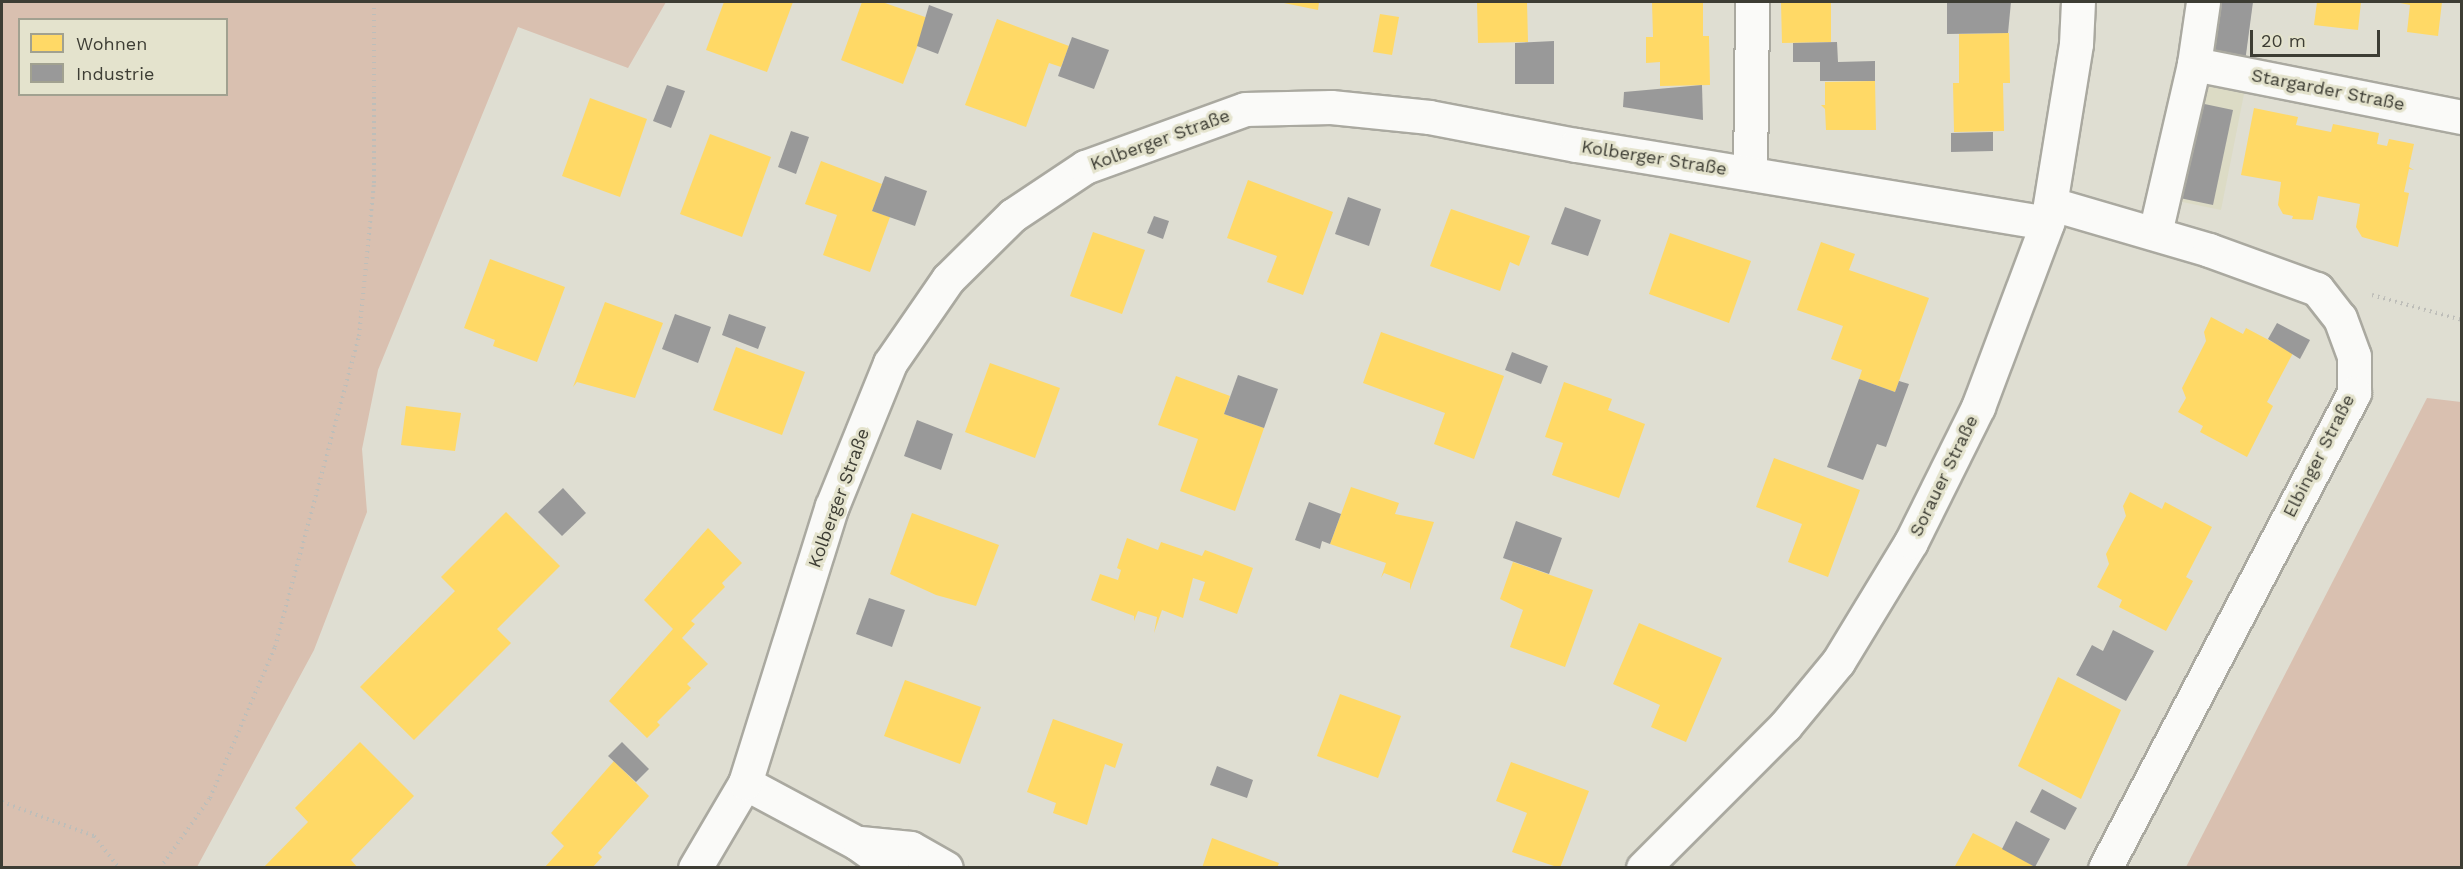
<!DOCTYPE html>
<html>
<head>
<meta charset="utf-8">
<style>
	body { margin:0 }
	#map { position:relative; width:2463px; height:869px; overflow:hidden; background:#dfded2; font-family:"Work Sans",sans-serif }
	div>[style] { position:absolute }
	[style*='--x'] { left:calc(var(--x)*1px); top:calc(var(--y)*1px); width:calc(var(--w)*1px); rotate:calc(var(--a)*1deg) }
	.built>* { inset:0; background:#dcdbc5 }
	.forest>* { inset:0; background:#d9c0b0 }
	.homes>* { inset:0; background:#ffd966 }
	.industry>* { inset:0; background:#999 }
	.path>* { height:4px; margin-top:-2px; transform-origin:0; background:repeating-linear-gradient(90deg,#bebeb9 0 1.5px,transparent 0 6px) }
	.roads { filter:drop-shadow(2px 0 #aaa9a0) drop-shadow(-2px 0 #aaa9a0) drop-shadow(0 2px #aaa9a0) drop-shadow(0 -2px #aaa9a0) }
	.minor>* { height:33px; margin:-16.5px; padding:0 16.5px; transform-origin:16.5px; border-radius:16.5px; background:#fafaf8 }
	span { translate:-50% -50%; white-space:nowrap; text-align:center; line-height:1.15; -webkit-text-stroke:6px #e4e3cd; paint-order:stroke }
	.street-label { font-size:18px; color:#3d3d34 }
	.frame { position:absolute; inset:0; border:3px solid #3d3d34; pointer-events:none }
	.legend { position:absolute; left:18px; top:18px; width:210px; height:78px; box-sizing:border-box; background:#e4e3cd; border:2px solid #a1a190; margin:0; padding:8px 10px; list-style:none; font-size:18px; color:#3d3d34 }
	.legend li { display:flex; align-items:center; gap:12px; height:30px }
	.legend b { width:30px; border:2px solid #a1a190 }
	.scale { position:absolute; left:2250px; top:30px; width:130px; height:27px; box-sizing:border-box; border:3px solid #3d3d34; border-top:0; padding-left:8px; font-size:18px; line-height:21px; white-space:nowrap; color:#3d3d34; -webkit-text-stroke:4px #e4e3cd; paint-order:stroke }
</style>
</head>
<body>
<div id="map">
	<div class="built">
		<i style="clip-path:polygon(2171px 79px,2245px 89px,2221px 210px,2149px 195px)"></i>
	</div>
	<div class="forest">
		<i style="clip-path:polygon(evenodd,2px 2px,666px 2px,628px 68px,518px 27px,378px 370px,362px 449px,367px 512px,314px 650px,197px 867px,2px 867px,2px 2px,20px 20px,226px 20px,226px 94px,20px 94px,20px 20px)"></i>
		<i style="clip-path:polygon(2427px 398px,2461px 402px,2461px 867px,2186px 867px)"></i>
	</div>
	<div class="homes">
		<i style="clip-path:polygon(724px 2px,793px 2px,767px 72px,706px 50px)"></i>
		<i style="clip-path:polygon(862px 2px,882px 2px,928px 18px,903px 84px,841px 60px)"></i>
		<i style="clip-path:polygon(1279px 2px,1319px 2px,1318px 10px)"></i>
		<i style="clip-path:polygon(1477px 2px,1527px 2px,1528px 42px,1478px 43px)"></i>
		<i style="clip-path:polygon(1652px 2px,1703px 2px,1703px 36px,1709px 36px,1710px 85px,1660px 86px,1660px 62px,1646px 63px,1646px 37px,1653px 37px)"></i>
		<i style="clip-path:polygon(1781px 2px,1831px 2px,1831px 42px,1782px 43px)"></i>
		<i style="clip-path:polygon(2317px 2px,2361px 2px,2358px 30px,2314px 25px)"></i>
		<i style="clip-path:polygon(2395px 2px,2442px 2px,2438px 36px,2407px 32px,2410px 5px)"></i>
		<i style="clip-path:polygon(1380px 14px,1399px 17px,1392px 55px,1373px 52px)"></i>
		<i style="clip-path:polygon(997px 19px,1069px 46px,1061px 67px,1049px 63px,1026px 127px,965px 105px)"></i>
		<i style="clip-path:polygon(2009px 33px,2010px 83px,2003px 83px,2004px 131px,1954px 132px,1953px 83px,1959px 83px,1959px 34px)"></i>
		<i style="clip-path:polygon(1875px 81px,1876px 130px,1826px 130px,1825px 109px,1821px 105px,1825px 105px,1825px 82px)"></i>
		<i style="clip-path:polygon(590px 98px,647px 119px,620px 197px,562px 176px)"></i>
		<i style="clip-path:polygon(2254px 108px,2298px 117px,2296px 125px,2331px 132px,2333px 124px,2379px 133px,2377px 144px,2387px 146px,2389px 139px,2414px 144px,2409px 167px,2414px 170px,2409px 169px,2404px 192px,2409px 193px,2398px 247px,2362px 237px,2356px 227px,2360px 204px,2318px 196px,2313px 220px,2292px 219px,2293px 216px,2283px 214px,2278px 205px,2281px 182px,2241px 175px)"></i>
		<i style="clip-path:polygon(710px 134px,771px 157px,742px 237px,680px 214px)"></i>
		<i style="clip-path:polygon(821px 161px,882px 184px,872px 211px,890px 217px,870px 272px,823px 255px,837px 215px,805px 204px)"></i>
		<i style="clip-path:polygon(1248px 180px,1333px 212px,1303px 295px,1267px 282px,1277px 256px,1227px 238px)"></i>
		<i style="clip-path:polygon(1451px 209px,1530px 236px,1519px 266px,1510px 262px,1500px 291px,1430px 266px)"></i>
		<i style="clip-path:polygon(1093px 232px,1145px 250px,1122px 314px,1070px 296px)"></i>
		<i style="clip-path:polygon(1670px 233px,1751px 261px,1729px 323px,1649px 294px)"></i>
		<i style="clip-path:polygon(1821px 242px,1855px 254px,1849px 270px,1929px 298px,1895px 392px,1859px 379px,1862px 370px,1831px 359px,1843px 326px,1797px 310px)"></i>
		<i style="clip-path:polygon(490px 259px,565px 287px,537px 362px,493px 346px,495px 340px,464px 328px)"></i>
		<i style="clip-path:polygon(605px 302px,663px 323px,635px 398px,577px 382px,573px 387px)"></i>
		<i style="clip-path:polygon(2211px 317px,2243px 334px,2246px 328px,2293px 353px,2267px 402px,2273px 406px,2247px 457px,2200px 432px,2203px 426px,2178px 412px,2186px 398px,2182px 388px,2206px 341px,2204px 332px)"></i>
		<i style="clip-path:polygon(1381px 332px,1504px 376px,1474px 459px,1434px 444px,1445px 413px,1363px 383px)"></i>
		<i style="clip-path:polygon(736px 347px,805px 372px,782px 435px,713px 410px)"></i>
		<i style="clip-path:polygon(990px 363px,1060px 388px,1035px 458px,965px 432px)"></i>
		<i style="clip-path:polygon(1176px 376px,1230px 396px,1224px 414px,1264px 428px,1235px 511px,1180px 491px,1198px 439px,1158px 425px)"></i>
		<i style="clip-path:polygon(1564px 382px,1612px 399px,1608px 410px,1645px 424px,1619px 498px,1552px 475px,1563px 443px,1545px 437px)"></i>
		<i style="clip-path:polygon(406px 406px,461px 413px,455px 451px,401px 445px)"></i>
		<i style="clip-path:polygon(1774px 458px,1860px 490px,1828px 577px,1788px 562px,1802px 524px,1756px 507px)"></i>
		<i style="clip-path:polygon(1351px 487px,1399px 503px,1395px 514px,1434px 522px,1410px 590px,1410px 583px,1384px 573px,1381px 578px,1386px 563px,1330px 544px)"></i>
		<i style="clip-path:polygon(2130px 492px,2162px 509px,2165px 502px,2212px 527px,2186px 577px,2193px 581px,2166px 631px,2119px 607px,2122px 600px,2097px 587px,2109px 564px,2106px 554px,2126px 516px,2123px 506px)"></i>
		<i style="clip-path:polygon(506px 512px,560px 566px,497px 629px,511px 643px,414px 740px,360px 687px,455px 591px,441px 577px)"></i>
		<i style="clip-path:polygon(912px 513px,999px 545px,976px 606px,936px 595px,890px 574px)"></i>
		<i style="clip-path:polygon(708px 528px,742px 563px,722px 583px,725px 587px,691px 621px,695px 624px,682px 638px,708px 664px,687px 684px,691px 688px,657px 722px,660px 725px,647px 738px,609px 701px,673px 629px,644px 600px)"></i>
		<i style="clip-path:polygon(1127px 538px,1158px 550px,1161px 542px,1202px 556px,1205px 550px,1253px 568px,1237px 614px,1199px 600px,1205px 582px,1193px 578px,1183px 618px,1162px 610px,1154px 633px,1157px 617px,1138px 611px,1134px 621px,1134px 616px,1091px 600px,1100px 574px,1118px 580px,1121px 570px,1117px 568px)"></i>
		<i style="clip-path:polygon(1513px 562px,1593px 590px,1565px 667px,1510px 647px,1523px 610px,1500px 599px)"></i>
		<i style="clip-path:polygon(1639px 623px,1722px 658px,1686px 742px,1651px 727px,1660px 705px,1613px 684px)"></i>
		<i style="clip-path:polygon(2058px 677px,2121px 710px,2081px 799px,2018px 766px)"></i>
		<i style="clip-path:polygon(905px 680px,981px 707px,960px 764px,884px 736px)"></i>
		<i style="clip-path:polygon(1340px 694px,1401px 716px,1378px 778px,1317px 756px)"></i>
		<i style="clip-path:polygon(1053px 719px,1123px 744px,1115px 768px,1105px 764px,1087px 825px,1053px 813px,1056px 803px,1027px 792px)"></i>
		<i style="clip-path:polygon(360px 742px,414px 796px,351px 860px,358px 868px,263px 868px,308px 822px,295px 808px)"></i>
		<i style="clip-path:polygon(614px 761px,649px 796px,598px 853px,602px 857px,592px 868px,544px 868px,564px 846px,551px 833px)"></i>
		<i style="clip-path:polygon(1511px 762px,1589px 791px,1560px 868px,1512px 852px,1527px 813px,1496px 801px)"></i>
		<i style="clip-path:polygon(1973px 833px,2002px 848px,2037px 868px,1954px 868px)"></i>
		<i style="clip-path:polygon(1212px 838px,1279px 863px,1277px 868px,1202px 868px)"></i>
	</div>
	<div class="industry">
		<i style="clip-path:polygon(1947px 2px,2011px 2px,2008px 33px,1947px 34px)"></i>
		<i style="clip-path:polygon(2217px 2px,2253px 2px,2245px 62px,2217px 58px,2211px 50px)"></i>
		<i style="clip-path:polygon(929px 5px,953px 14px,938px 54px,917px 46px)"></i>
		<i style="clip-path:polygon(1072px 37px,1109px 50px,1094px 89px,1058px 76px)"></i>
		<i style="clip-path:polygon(1554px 41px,1554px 84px,1515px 84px,1515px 43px)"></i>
		<i style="clip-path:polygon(1837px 42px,1838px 62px,1875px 61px,1875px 81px,1820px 81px,1820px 62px,1793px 62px,1793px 43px)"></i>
		<i style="clip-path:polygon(667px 85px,685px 91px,671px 128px,653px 121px)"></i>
		<i style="clip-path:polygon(1702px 85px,1703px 120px,1623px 107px,1624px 92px)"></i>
		<i style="clip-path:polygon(2195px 102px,2233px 110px,2213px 205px,2175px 197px)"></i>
		<i style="clip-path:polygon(791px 131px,809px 137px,796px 174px,778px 167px)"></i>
		<i style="clip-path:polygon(1993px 132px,1993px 151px,1951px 152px,1951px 133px)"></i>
		<i style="clip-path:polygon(885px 176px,927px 191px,915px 226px,872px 211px)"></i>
		<i style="clip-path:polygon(1348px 197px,1381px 209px,1369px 246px,1335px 234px)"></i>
		<i style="clip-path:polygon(1565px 207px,1601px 220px,1588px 256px,1551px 244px)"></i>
		<i style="clip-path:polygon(1154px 216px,1169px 221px,1163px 239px,1147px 233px)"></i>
		<i style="clip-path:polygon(675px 314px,711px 327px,698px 363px,662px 349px)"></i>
		<i style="clip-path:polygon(729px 314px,766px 327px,758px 349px,722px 335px)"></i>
		<i style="clip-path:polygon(2277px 323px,2310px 340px,2300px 359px,2268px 339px)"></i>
		<i style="clip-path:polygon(1512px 352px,1548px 366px,1541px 384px,1505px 370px)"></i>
		<i style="clip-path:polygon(1238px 375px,1278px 389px,1264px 428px,1224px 414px)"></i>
		<i style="clip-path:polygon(1859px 379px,1895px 392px,1899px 381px,1909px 384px,1886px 447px,1877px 444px,1863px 480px,1827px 467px)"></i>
		<i style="clip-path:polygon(917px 420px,953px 434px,941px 470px,904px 456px)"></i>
		<i style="clip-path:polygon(563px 488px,586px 513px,562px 536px,538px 512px)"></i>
		<i style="clip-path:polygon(1309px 502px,1341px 514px,1330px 544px,1322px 541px,1320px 549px,1295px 540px)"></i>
		<i style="clip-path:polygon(1516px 521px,1562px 538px,1549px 574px,1503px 558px)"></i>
		<i style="clip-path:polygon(869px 598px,905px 610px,892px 647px,856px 634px)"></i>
		<i style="clip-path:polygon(2113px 630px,2154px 651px,2126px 701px,2076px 675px,2092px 645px,2103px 651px)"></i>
		<i style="clip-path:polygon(622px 742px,649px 769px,636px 782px,608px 756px)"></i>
		<i style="clip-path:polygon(1217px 766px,1253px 780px,1247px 798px,1210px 785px)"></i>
		<i style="clip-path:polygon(2042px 789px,2077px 808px,2065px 830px,2030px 812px)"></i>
		<i style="clip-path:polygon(2016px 821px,2050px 839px,2035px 867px,2002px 849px)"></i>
	</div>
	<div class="path">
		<i style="--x:2372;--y:295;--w:93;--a:15.5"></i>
		<i style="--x:2;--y:802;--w:98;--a:20.3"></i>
		<i style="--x:94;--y:836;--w:41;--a:52"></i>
		<i style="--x:160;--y:868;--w:86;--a:-54.5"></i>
		<i style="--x:210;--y:798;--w:164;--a:-66.7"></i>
		<i style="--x:275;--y:647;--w:322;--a:-74.9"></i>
		<i style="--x:359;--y:336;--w:154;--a:-84.4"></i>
		<i style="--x:374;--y:183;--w:181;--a:-90"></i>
	</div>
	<div class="roads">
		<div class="minor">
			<i style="--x:2194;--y:64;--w:273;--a:11.2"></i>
			<i style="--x:1750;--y:173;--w:171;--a:-89.3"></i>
			<i style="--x:2052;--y:204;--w:164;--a:16.3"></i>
			<i style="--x:2209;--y:250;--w:115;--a:19.9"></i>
			<i style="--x:2317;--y:289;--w:37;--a:52"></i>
			<i style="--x:2340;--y:318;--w:40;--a:69.8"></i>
			<i style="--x:2354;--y:356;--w:37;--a:90"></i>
			<i style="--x:2354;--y:393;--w:536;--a:117.66"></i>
			<i style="--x:2155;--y:233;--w:173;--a:-77"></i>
			<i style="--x:2194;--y:64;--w:63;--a:-81.7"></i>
			<i style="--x:745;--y:783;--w:127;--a:28.2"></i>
			<i style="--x:857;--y:843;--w:43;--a:35.5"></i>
			<i style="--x:860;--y:843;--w:51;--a:5.6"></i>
			<i style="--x:911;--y:848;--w:40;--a:29.7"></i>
			<i style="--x:695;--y:868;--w:99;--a:-59.5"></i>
			<i style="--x:745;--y:783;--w:290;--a:-72.6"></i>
			<i style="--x:832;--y:506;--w:154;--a:-67.9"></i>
			<i style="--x:890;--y:363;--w:102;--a:-55.4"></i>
			<i style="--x:948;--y:279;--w:91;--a:-44.6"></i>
			<i style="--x:1013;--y:215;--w:87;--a:-33.7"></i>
			<i style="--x:1085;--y:167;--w:170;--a:-19.9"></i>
			<i style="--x:1245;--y:109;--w:86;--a:-1.3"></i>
			<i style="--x:1331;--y:107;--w:99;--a:5.8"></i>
			<i style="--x:1429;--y:117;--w:150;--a:10.8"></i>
			<i style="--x:1576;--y:145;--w:477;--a:9.4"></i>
			<i style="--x:1643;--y:868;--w:201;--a:-45"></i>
			<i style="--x:1785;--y:726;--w:83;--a:-50.4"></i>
			<i style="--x:1838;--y:662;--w:140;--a:-58.7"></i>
			<i style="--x:1911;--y:542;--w:151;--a:-63.6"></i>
			<i style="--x:1978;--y:407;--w:197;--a:-69.4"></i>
			<i style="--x:2047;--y:223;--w:181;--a:-80.8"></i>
			<i style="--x:2076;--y:44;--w:42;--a:-87.3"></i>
		</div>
	</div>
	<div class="street-label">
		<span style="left:2328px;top:90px;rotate:11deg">Stargarder Straße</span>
		<span style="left:1160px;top:140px;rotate:-20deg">Kolberger Straße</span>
		<span style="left:1654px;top:158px;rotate:9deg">Kolberger Straße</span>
		<span style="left:2319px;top:456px;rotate:-63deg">Elbinger Straße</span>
		<span style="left:1944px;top:476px;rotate:-64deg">Sorauer Straße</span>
		<span style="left:839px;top:498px;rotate:-70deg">Kolberger Straße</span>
	</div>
	<div class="frame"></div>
	<ul class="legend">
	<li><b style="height:16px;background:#ffd966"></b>Wohnen</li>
	<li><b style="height:16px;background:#999"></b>Industrie</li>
	</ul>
	<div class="scale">20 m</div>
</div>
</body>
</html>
